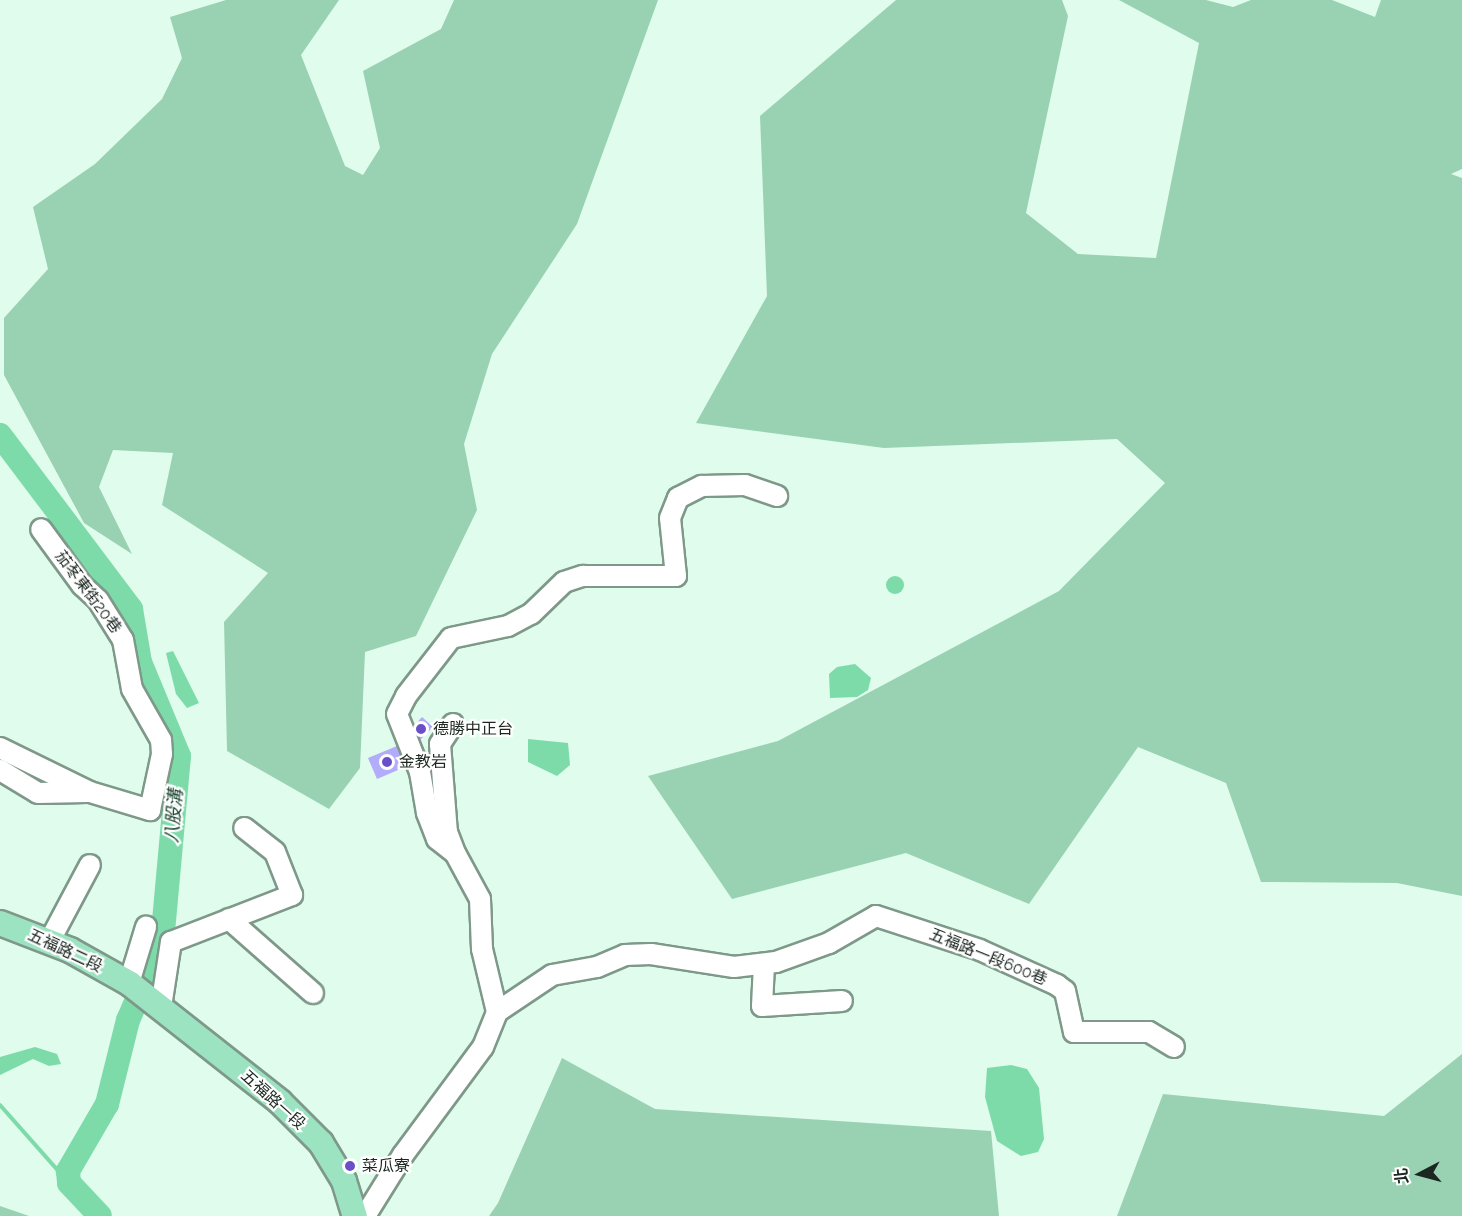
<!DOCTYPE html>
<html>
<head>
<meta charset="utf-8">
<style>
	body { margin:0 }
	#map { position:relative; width:1462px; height:1216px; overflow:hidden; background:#e0fcec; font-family:Raleway,"Noto Sans TC",sans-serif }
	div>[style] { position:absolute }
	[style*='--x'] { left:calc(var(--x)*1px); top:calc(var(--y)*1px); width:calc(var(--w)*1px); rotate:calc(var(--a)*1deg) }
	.green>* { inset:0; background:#99d2b3 }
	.water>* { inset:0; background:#7ddbaa }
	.round { border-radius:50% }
	.stream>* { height:4px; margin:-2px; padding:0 2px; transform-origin:2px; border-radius:2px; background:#7ddbaa }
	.river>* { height:24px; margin:-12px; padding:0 12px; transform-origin:12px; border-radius:12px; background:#7ddbaa }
	.building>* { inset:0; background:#b3abfc }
	.roads { filter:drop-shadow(2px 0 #7e9889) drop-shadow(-2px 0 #7e9889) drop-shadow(0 2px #7e9889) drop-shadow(0 -2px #7e9889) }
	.minor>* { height:20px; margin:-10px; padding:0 10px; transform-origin:10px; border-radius:10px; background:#fff }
	.major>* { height:24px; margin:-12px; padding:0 12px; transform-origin:12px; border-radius:12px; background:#9ce3c1 }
	.dots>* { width:16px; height:16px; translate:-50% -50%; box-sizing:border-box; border:3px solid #fff; border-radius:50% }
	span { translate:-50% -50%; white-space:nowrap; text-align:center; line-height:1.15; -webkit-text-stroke:4.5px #fff; paint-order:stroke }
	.street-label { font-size:16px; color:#1c2721 }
	.poi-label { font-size:16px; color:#1c2721 }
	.left { translate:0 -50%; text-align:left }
	.water-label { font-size:18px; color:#17402c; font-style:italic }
	.north { position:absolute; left:1390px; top:1144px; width:60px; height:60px; -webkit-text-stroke:4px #fff; paint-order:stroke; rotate:264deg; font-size:16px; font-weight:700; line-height:24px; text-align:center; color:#1c2721 }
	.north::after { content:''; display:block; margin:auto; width:21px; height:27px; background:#1c2721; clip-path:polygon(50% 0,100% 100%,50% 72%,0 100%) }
</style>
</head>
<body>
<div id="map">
	<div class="green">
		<i style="clip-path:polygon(226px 0,339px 0,301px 55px,345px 166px,363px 175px,380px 148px,363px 71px,441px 29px,454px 0,658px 0,577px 224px,492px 354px,464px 444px,477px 510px,416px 636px,365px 652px,360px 768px,329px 809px,227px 751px,224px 622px,268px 573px,162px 505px,173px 453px,113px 450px,99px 487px,132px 554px,84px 523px,4px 375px,4px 318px,48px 269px,33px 207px,95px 164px,162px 99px,182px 58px,170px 17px)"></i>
		<i style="clip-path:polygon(896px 0,1062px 0,1068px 16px,1026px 213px,1078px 254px,1156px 258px,1199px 43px,1119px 0,1206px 0,1233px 7px,1251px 0,1332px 0,1375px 17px,1381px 0,1462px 0,1462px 169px,1451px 174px,1462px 178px,1462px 896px,1397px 883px,1261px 882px,1226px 783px,1138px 747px,1029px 904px,906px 853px,732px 899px,648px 776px,778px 741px,1059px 591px,1165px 483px,1117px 439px,884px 448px,696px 423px,767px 296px,760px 116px)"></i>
		<i style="clip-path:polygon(1462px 1054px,1462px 1216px,1117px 1216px,1163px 1094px,1384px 1116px)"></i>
		<i style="clip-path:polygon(562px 1058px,655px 1109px,991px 1131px,999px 1216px,489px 1216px,498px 1203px)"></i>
		<i style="clip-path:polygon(0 1206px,29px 1216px,0 1216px)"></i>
	</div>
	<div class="water">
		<i class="round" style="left:886px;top:576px;width:18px;height:18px"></i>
		<i style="clip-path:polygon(173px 651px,199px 703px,187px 708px,176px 694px,166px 653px)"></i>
		<i style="clip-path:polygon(855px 664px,871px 678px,868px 690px,857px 697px,830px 698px,829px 674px,837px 667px)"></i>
		<i style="clip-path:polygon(528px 739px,568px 743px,570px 765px,557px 776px,528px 762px)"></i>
		<i style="clip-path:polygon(35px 1047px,57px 1054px,61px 1064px,49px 1066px,33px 1059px,0 1075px,0 1057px)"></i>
		<i style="clip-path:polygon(1011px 1065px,1027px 1069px,1039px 1088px,1044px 1139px,1038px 1152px,1021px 1156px,997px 1141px,985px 1097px,987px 1068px)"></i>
	</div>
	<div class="stream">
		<i style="--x:0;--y:1105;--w:104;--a:48.5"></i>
	</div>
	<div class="river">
		<i style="--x:0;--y:435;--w:218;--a:53"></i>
		<i style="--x:131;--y:609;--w:54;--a:80.4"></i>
		<i style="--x:140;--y:662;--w:102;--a:67.5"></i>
		<i style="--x:179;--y:756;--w:188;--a:95.2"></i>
		<i style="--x:162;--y:943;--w:84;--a:113.8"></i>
		<i style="--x:128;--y:1020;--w:87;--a:104"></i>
		<i style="--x:107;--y:1104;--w:78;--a:120.2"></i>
		<i style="--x:68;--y:1171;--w:12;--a:85"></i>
		<i style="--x:69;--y:1183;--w:45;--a:46.8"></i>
	</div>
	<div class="building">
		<i style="clip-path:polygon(422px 717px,433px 727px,419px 741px,409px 731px)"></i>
		<i style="clip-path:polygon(397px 746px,405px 767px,377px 779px,368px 758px)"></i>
	</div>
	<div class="roads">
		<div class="minor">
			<i style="--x:453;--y:724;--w:24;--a:123"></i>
			<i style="--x:440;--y:744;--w:88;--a:85.5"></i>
			<i style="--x:447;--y:832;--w:19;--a:69"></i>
			<i style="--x:0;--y:748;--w:100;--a:26.1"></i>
			<i style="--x:90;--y:792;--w:63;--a:16.7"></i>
			<i style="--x:150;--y:810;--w:57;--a:-77.9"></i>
			<i style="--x:162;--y:754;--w:14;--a:-94"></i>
			<i style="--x:161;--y:740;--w:59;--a:-119.6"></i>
			<i style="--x:132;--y:689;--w:50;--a:-100.4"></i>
			<i style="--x:123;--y:640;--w:47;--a:-122"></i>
			<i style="--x:98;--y:600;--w:22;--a:-137"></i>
			<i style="--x:82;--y:585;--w:69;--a:-126.2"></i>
			<i style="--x:0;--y:770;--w:44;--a:31.2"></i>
			<i style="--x:38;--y:793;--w:49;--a:-1.2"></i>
			<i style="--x:229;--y:919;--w:112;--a:41.4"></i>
			<i style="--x:49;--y:942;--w:87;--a:-62"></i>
			<i style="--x:764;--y:964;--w:42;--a:92.7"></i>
			<i style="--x:762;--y:1006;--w:80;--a:-3.6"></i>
			<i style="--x:129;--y:983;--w:59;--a:-73.1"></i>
			<i style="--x:161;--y:1007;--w:66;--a:-81.3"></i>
			<i style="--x:171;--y:942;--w:130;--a:-21.2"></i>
			<i style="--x:292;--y:895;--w:46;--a:-111.6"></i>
			<i style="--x:275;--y:852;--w:39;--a:-142"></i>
			<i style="--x:497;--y:1012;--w:65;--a:-103.4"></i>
			<i style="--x:482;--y:949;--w:50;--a:-92.3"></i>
			<i style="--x:480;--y:899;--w:52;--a:-118.5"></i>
			<i style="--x:455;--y:853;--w:23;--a:-142"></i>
			<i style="--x:437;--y:839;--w:28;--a:-111"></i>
			<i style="--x:427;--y:813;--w:42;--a:-99.7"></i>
			<i style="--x:420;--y:772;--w:62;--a:-111.6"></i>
			<i style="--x:397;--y:714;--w:20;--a:-63"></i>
			<i style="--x:406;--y:696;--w:73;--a:-52.2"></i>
			<i style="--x:451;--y:638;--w:58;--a:-11.9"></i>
			<i style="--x:508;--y:626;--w:26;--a:-28"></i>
			<i style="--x:531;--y:614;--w:46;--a:-44.1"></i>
			<i style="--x:564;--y:582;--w:20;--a:-18"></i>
			<i style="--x:583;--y:576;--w:93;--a:0"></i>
			<i style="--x:676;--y:576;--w:58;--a:-95.9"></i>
			<i style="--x:670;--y:518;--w:22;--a:-68"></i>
			<i style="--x:678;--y:498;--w:27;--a:-27"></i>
			<i style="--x:702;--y:486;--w:43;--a:-1.3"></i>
			<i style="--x:745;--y:485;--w:34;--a:19"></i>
			<i style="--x:365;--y:1216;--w:72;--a:-58.1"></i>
			<i style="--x:403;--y:1155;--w:134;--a:-53.5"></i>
			<i style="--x:483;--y:1047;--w:38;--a:-68"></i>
			<i style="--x:497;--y:1012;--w:66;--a:-33.9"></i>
			<i style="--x:552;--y:975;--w:46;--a:-10.1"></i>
			<i style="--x:597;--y:967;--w:30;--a:-23"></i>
			<i style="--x:625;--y:955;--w:26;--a:-2"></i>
			<i style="--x:651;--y:954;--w:84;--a:8.9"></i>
			<i style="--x:734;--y:967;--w:42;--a:-6.8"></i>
			<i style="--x:776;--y:962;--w:56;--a:-19.7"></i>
			<i style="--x:829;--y:943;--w:54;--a:-29.9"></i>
			<i style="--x:876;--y:916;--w:109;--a:18.1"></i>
			<i style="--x:980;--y:950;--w:85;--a:24.4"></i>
			<i style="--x:1057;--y:985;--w:10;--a:37"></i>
			<i style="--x:1065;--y:991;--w:42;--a:77.6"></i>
			<i style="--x:1074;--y:1032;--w:75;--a:0"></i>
			<i style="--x:1149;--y:1032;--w:29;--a:31"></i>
		</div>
		<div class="major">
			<i style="--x:0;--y:923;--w:75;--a:21.1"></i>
			<i style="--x:70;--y:950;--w:68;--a:29.2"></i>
			<i style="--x:129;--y:983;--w:192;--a:38.2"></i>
			<i style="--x:280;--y:1102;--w:58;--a:45"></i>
			<i style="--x:321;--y:1143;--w:44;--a:58.8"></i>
			<i style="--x:344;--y:1181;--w:37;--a:73"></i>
		</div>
	</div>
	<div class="dots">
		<i style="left:421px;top:729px;background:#6950c9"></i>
		<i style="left:387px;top:762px;background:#6950c9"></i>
		<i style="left:350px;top:1166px;background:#6950c9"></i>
	</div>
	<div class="street-label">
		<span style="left:88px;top:592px;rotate:53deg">茄苳東街20巷</span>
		<span style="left:65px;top:951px;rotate:25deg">五福路二段</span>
		<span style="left:988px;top:957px;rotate:22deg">五福路一段600巷</span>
		<span style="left:273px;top:1100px;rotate:42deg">五福路一段</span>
	</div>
	<div class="poi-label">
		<span class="left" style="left:433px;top:729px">德勝中正台</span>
		<span class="left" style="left:399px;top:762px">金教岩</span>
		<span class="left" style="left:362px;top:1166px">菜瓜寮</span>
	</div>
	<div class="water-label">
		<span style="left:174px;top:816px;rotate:-85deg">八股溝</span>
	</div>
	<div class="north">北</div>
</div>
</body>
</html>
